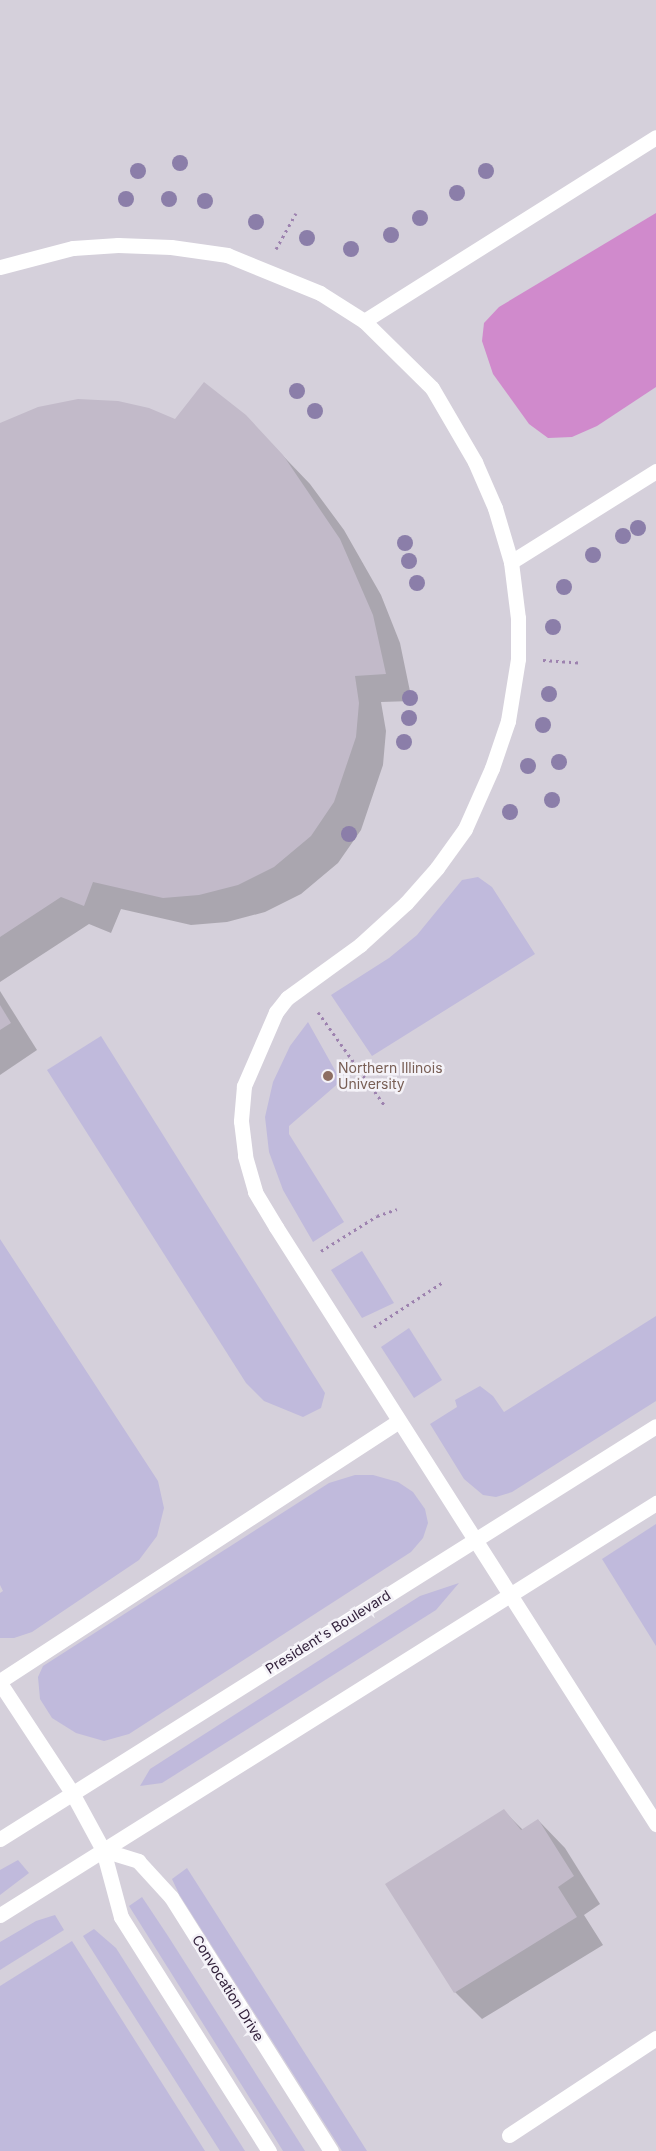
<!DOCTYPE html>
<html>
<head>
<meta charset="utf-8">
<style>
	body { margin:0 }
	#map { position:relative; width:656px; height:2151px; overflow:hidden; background:#e6e1ec; font-family:Inter,sans-serif }
	div>[style] { position:absolute }
	[style*='--x'] { left:calc(var(--x)*1px); top:calc(var(--y)*1px); width:calc(var(--w)*1px); rotate:calc(var(--a)*1deg) }
	.built>* { inset:0; background:#d5d0db }
	.green>* { inset:0; background:#c0badc }
	.water>* { inset:0; background:#d08acc }
	.shadow>* { inset:0; background:#0003 }
	.building>* { inset:0; background:#c2bac9 }
	.path>* { height:3px; margin-top:-1.5px; transform-origin:0; background:repeating-linear-gradient(90deg,#9d82af 0 2.5px,transparent 0 6.5px) }
	.minor>* { height:15px; margin:-7.5px; padding:0 7.5px; transform-origin:7.5px; border-radius:7.5px; background:#fff }
	.trees>* { width:16px; height:16px; margin:-8px; border-radius:50%; background:#8b7ea9 }
	.dots>* { width:14px; height:14px; translate:-50% -50%; box-sizing:border-box; border:2px solid #f4f2f8; border-radius:50% }
	span { translate:-50% -50%; white-space:nowrap; text-align:center; line-height:1.15; -webkit-text-stroke:5px #f4f2f8; paint-order:stroke }
	.education-label { font-size:14px; color:#785e54 }
	.left { translate:0 -50%; text-align:left }
	.street-label { font-size:14px; color:#33223c }
</style>
</head>
<body>
<div id="map">
	<div class="built">
		<i style="clip-path:polygon(0 0,656px 0,656px 2151px,0 2151px)"></i>
	</div>
	<div class="green">
		<i style="clip-path:polygon(478px 877px,492px 887px,535px 954px,372px 1056px,331px 995px,389px 958px,417px 935px,462px 880px)"></i>
		<i style="clip-path:polygon(308px 1022px,341px 1081px,289px 1126px,289px 1134px,344px 1222px,313px 1242px,283px 1190px,269px 1152px,265px 1117px,273px 1082px,290px 1046px)"></i>
		<i style="clip-path:polygon(101px 1036px,325px 1393px,321px 1408px,303px 1417px,264px 1401px,246px 1383px,47px 1070px)"></i>
		<i style="clip-path:polygon(0 1239px,158px 1481px,164px 1508px,157px 1536px,139px 1560px,32px 1632px,14px 1638px,0 1638px,0 1593px,3px 1591px,0 1585px)"></i>
		<i style="clip-path:polygon(362px 1251px,394px 1303px,362px 1318px,331px 1270px)"></i>
		<i style="clip-path:polygon(656px 1316px,656px 1401px,512px 1492px,496px 1497px,483px 1495px,464px 1479px,430px 1424px,457px 1407px,455px 1400px,480px 1386px,493px 1396px,504px 1412px)"></i>
		<i style="clip-path:polygon(409px 1328px,442px 1380px,414px 1398px,381px 1347px)"></i>
		<i style="clip-path:polygon(355px 1475px,373px 1475px,398px 1482px,413px 1492px,425px 1509px,428px 1523px,423px 1538px,411px 1552px,129px 1734px,104px 1741px,76px 1733px,52px 1718px,40px 1699px,38px 1677px,43px 1666px,329px 1483px)"></i>
		<i style="clip-path:polygon(656px 1524px,656px 1646px,602px 1559px)"></i>
		<i style="clip-path:polygon(459px 1583px,436px 1610px,162px 1783px,140px 1786px,150px 1769px,343px 1645px,420px 1596px)"></i>
		<i style="clip-path:polygon(18px 1860px,29px 1873px,0 1895px,0 1870px)"></i>
		<i style="clip-path:polygon(187px 1868px,329px 2091px,367px 2151px,342px 2151px,179px 1894px,172px 1879px)"></i>
		<i style="clip-path:polygon(142px 1897px,168px 1936px,305px 2151px,283px 2151px,129px 1906px)"></i>
		<i style="clip-path:polygon(55px 1915px,64px 1930px,0 1970px,0 1942px,36px 1921px)"></i>
		<i style="clip-path:polygon(94px 1929px,116px 1948px,245px 2151px,220px 2151px,83px 1936px)"></i>
		<i style="clip-path:polygon(72px 1941px,205px 2151px,0 2151px,0 1986px)"></i>
	</div>
	<div class="water">
		<i style="clip-path:polygon(656px 213px,656px 387px,597px 426px,572px 437px,548px 438px,529px 424px,493px 374px,482px 341px,484px 323px,499px 307px)"></i>
	</div>
	<div class="shadow">
		<i style="clip-path:polygon(245px 416px,310px 484px,344px 530px,381px 595px,400px 643px,412px 701px,381px 702px,386px 731px,383px 765px,361px 830px,338px 863px,301px 894px,265px 912px,227px 922px,191px 925px,121px 909px,111px 933px,89px 924px,0 982px,0 425px,176px 421px)"></i>
		<i style="clip-path:polygon(0 991px,37px 1050px,0 1075px)"></i>
		<i style="clip-path:polygon(504px 1811px,523px 1830px,538px 1820px,565px 1848px,600px 1904px,584px 1915px,603px 1945px,482px 2019px,455px 1992px)"></i>
	</div>
	<div class="building">
		<i style="clip-path:polygon(204px 382px,246px 415px,283px 455px,340px 539px,373px 615px,386px 674px,355px 676px,359px 703px,356px 737px,334px 802px,311px 836px,274px 867px,238px 885px,199px 895px,163px 898px,93px 882px,84px 906px,61px 897px,0 937px,0 423px,38px 407px,78px 399px,118px 401px,149px 408px,175px 419px)"></i>
		<i style="clip-path:polygon(0 1005px,11px 1023px,0 1030px)"></i>
		<i style="clip-path:polygon(504px 1809px,521px 1830px,538px 1819px,574px 1876px,558px 1887px,577px 1917px,454px 1993px,385px 1884px)"></i>
	</div>
	<div class="path">
		<i style="--x:276;--y:249;--w:41;--a:-60.9"></i>
		<i style="--x:543;--y:660;--w:39;--a:4"></i>
		<i style="--x:318;--y:1012;--w:115;--a:54.5"></i>
		<i style="--x:321;--y:1251;--w:66;--a:-32"></i>
		<i style="--x:377;--y:1216;--w:21;--a:-19"></i>
		<i style="--x:374;--y:1327;--w:82;--a:-33.1"></i>
	</div>
	<div class="minor">
		<i style="--x:0;--y:267;--w:75;--a:-14.6"></i>
		<i style="--x:73;--y:248;--w:45;--a:-3.8"></i>
		<i style="--x:118;--y:245;--w:53;--a:2.2"></i>
		<i style="--x:171;--y:247;--w:57;--a:8.1"></i>
		<i style="--x:227;--y:255;--w:100;--a:22.2"></i>
		<i style="--x:320;--y:293;--w:52;--a:32.5"></i>
		<i style="--x:364;--y:321;--w:95;--a:44.6"></i>
		<i style="--x:432;--y:388;--w:86;--a:59.8"></i>
		<i style="--x:475;--y:462;--w:50;--a:66.5"></i>
		<i style="--x:495;--y:508;--w:56;--a:73.5"></i>
		<i style="--x:511;--y:562;--w:56;--a:82.9"></i>
		<i style="--x:518;--y:618;--w:41;--a:90"></i>
		<i style="--x:518;--y:659;--w:63;--a:99.2"></i>
		<i style="--x:508;--y:721;--w:50;--a:108.8"></i>
		<i style="--x:492;--y:768;--w:67;--a:113.9"></i>
		<i style="--x:465;--y:829;--w:48;--a:125.7"></i>
		<i style="--x:437;--y:868;--w:47;--a:131.5"></i>
		<i style="--x:406;--y:903;--w:62;--a:137.6"></i>
		<i style="--x:360;--y:945;--w:90;--a:144"></i>
		<i style="--x:287;--y:998;--w:18;--a:128"></i>
		<i style="--x:276;--y:1012;--w:81;--a:113.4"></i>
		<i style="--x:244;--y:1086;--w:35;--a:95"></i>
		<i style="--x:241;--y:1121;--w:35;--a:83"></i>
		<i style="--x:245;--y:1156;--w:37;--a:74"></i>
		<i style="--x:255;--y:1192;--w:41;--a:59"></i>
		<i style="--x:276;--y:1227;--w:708;--a:57.52"></i>
		<i style="--x:364;--y:321;--w:345;--a:-32.2"></i>
		<i style="--x:511;--y:562;--w:171;--a:-32.1"></i>
		<i style="--x:0;--y:1681;--w:475;--a:-33.1"></i>
		<i style="--x:0;--y:1683;--w:129;--a:56.7"></i>
		<i style="--x:71;--y:1791;--w:67;--a:61.5"></i>
		<i style="--x:103;--y:1850;--w:69;--a:75"></i>
		<i style="--x:121;--y:1917;--w:277;--a:57.7"></i>
		<i style="--x:0;--y:1839;--w:775;--a:-32.19"></i>
		<i style="--x:103;--y:1850;--w:37;--a:17"></i>
		<i style="--x:138;--y:1861;--w:49;--a:47.5"></i>
		<i style="--x:171;--y:1897;--w:300;--a:57.8"></i>
		<i style="--x:0;--y:1915;--w:775;--a:-32.13"></i>
		<i style="--x:509;--y:2135;--w:176;--a:-33.4"></i>
	</div>
	<div class="trees">
		<i style="left:180px;top:163px"></i>
		<i style="left:138px;top:171px"></i>
		<i style="left:486px;top:171px"></i>
		<i style="left:457px;top:193px"></i>
		<i style="left:126px;top:199px"></i>
		<i style="left:169px;top:199px"></i>
		<i style="left:205px;top:201px"></i>
		<i style="left:420px;top:218px"></i>
		<i style="left:256px;top:222px"></i>
		<i style="left:391px;top:235px"></i>
		<i style="left:307px;top:238px"></i>
		<i style="left:351px;top:249px"></i>
		<i style="left:297px;top:391px"></i>
		<i style="left:315px;top:411px"></i>
		<i style="left:638px;top:528px"></i>
		<i style="left:623px;top:536px"></i>
		<i style="left:405px;top:543px"></i>
		<i style="left:593px;top:555px"></i>
		<i style="left:409px;top:561px"></i>
		<i style="left:417px;top:583px"></i>
		<i style="left:564px;top:587px"></i>
		<i style="left:553px;top:627px"></i>
		<i style="left:549px;top:694px"></i>
		<i style="left:410px;top:698px"></i>
		<i style="left:409px;top:718px"></i>
		<i style="left:543px;top:725px"></i>
		<i style="left:404px;top:742px"></i>
		<i style="left:559px;top:762px"></i>
		<i style="left:528px;top:766px"></i>
		<i style="left:552px;top:800px"></i>
		<i style="left:510px;top:812px"></i>
		<i style="left:349px;top:834px"></i>
	</div>
	<div class="dots">
		<i style="left:328px;top:1076px;background:#8d6e63"></i>
	</div>
	<div class="education-label">
		<span class="left" style="left:338px;top:1076px">Northern Illinois<br>University</span>
	</div>
	<div class="street-label">
		<span style="left:328px;top:1632px;rotate:-32deg">President's Boulevard</span>
		<span style="left:228px;top:1988px;rotate:58deg">Convocation Drive</span>
	</div>
</div>
</body>
</html>
